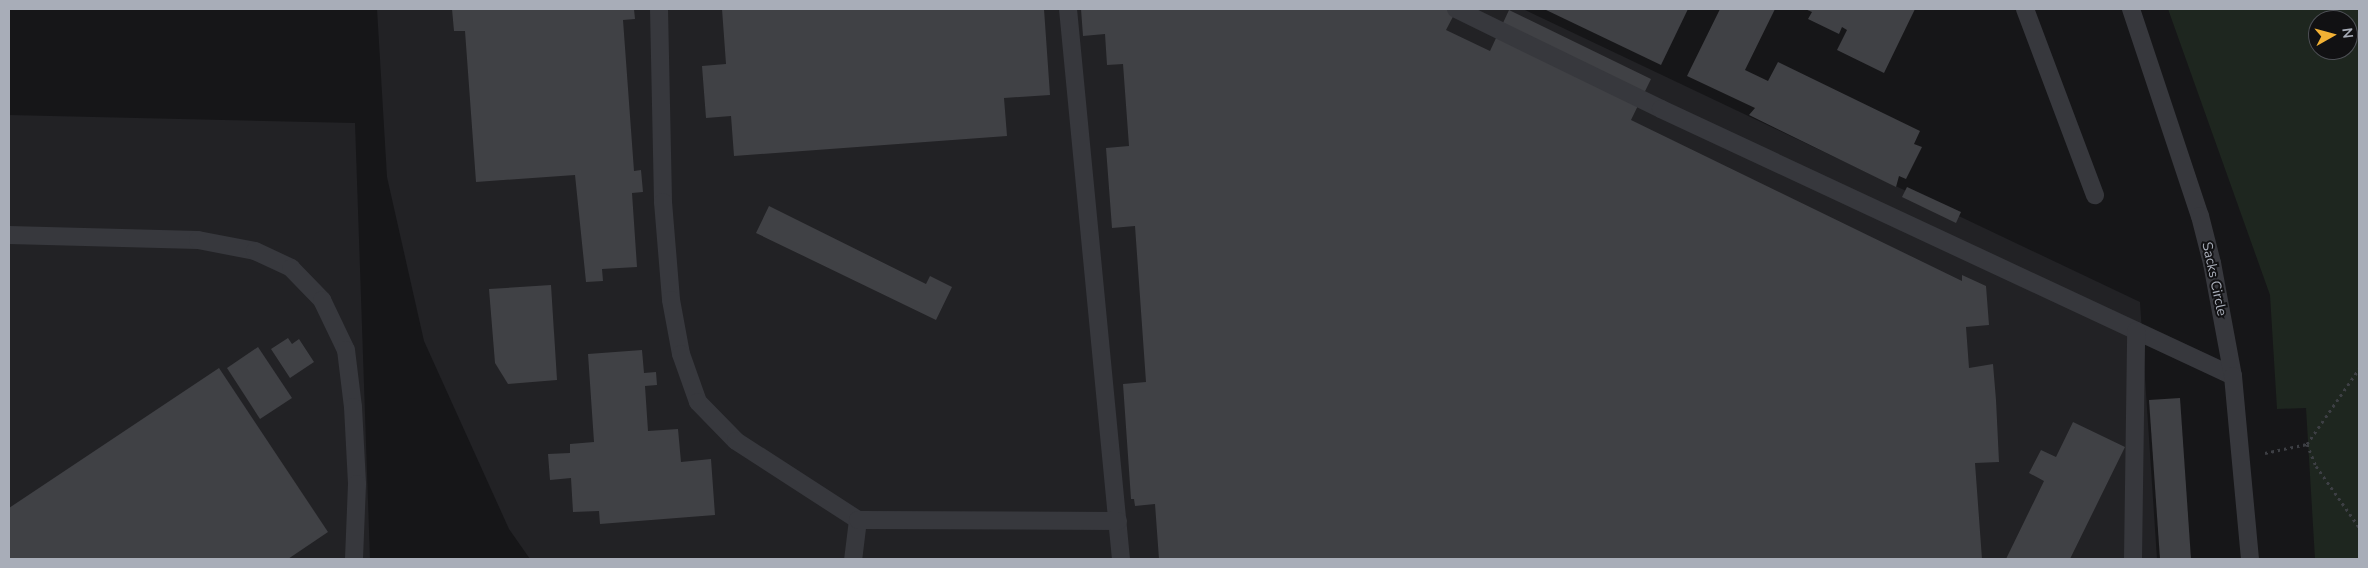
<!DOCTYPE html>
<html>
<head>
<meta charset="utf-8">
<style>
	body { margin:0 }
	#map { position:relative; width:2368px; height:568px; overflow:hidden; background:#161618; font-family:"Nunito Sans",sans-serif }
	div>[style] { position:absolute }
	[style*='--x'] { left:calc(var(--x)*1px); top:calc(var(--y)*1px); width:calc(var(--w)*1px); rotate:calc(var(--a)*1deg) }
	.built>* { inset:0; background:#222225 }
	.green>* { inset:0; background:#1e261f }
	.building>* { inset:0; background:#404145 }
	.path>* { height:3px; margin-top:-1.5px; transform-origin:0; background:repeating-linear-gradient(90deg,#3d3f44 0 2.5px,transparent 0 6.5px) }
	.lane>* { height:18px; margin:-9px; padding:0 9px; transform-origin:9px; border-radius:9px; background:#37383d }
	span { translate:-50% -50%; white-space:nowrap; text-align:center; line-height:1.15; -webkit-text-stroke:4px #111113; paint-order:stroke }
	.street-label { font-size:14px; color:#a8adb8 }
	.frame { position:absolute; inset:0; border:10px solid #a8adb8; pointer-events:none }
	.north { position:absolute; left:2308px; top:10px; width:50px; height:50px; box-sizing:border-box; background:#111113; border:1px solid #4d4f55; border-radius:50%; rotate:83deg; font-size:14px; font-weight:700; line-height:20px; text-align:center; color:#a8adb8 }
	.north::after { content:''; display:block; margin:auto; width:18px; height:22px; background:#f2b134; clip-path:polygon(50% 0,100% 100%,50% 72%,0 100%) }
</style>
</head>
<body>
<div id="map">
	<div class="built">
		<i style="clip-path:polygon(377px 9px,1523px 9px,2140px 302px,2157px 559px,530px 559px,509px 529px,424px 341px,387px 177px)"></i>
		<i style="clip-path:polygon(9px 115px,355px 123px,370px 559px,9px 559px)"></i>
	</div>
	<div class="green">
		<i style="clip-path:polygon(evenodd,2168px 9px,2359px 9px,2359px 559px,2315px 559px,2306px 408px,2277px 409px,2270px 295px,2168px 9px,2318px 20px,2348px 20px,2348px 50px,2318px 50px,2318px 20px)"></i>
	</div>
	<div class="building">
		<i style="clip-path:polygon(452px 9px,634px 9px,635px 19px,623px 20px,634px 171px,641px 170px,643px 192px,632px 193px,637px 267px,602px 269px,603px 281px,586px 282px,575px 175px,476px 182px,465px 31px,454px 31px)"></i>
		<i style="clip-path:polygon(722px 9px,1044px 9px,1050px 95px,1004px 98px,1007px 136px,734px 156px,731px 116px,706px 118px,702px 66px,726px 64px)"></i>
		<i style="clip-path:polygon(1081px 9px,1457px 9px,1446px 30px,1490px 51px,1509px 10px,1651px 79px,1631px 120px,1962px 281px,1962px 275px,1986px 286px,1989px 325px,1966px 327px,1969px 368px,1993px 364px,1996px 400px,1999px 462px,1975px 463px,1982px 559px,1159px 559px,1155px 504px,1135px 506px,1134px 499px,1131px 499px,1123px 384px,1146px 382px,1135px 226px,1112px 228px,1106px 148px,1129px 146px,1123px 64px,1107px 65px,1105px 34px,1083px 36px)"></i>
		<i style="clip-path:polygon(1544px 9px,1688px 9px,1661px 65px)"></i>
		<i style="clip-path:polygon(1720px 9px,1775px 9px,1745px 70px,1768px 81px,1778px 62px,1920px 131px,1914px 144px,1922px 147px,1906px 179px,1899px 176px,1896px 187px,1749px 115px,1755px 108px,1687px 76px)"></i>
		<i style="clip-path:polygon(1805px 9px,1915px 9px,1884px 73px,1837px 50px,1847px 30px,1842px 27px,1839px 34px,1808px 19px,1812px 12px)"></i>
		<i style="clip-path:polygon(1907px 187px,1961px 212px,1956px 223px,1902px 197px)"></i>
		<i style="clip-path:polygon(769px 206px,926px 284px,930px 276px,952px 287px,936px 320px,756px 233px)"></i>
		<i style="clip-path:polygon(551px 285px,557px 380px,508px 384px,495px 363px,489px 289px)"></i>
		<i style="clip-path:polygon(288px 338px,292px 344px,299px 339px,314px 362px,290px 378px,271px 349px)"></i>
		<i style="clip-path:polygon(258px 347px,292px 398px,260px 419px,227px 368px)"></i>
		<i style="clip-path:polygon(642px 350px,644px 373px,656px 372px,657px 385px,645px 386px,648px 431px,678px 429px,681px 462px,711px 459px,715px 515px,600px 524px,599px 511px,573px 512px,571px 478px,550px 480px,548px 454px,570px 453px,570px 444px,594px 442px,588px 354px)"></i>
		<i style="clip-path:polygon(219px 368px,328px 532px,288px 559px,9px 559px,9px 508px)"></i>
		<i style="clip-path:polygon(2180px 398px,2191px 559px,2160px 559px,2149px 400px)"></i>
		<i style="clip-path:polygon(2073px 422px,2125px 447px,2070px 559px,2006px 559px,2044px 481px,2029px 473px,2041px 450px,2056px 457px)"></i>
	</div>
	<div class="path">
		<i style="--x:2307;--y:444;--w:24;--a:68"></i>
		<i style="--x:2316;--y:466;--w:75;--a:54.8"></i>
		<i style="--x:2265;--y:453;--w:43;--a:-12.1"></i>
		<i style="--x:2307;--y:444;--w:91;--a:-55.3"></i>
	</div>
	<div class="lane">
		<i style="--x:659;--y:9;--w:193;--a:88.8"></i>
		<i style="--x:663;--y:202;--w:98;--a:85.3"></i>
		<i style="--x:671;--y:300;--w:55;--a:79.5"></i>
		<i style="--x:681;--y:354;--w:51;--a:70.5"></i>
		<i style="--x:698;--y:402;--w:54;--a:45.7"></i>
		<i style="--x:736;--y:441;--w:145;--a:32.9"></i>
		<i style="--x:858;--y:520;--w:39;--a:97"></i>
		<i style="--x:1068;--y:9;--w:553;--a:84.5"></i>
		<i style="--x:1456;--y:9;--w:228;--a:26"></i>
		<i style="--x:1661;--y:109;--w:631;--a:25.02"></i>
		<i style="--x:2025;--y:9;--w:199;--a:69.4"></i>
		<i style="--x:2131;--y:9;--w:218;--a:71.6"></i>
		<i style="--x:2200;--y:216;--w:49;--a:75.7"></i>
		<i style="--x:2212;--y:263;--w:115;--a:79.5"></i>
		<i style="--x:2233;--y:376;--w:184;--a:84.7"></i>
		<i style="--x:9;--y:235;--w:189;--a:1.5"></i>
		<i style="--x:198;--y:240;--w:58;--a:10.9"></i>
		<i style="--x:255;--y:251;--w:40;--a:25"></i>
		<i style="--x:291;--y:268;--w:45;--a:45.9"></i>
		<i style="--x:322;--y:300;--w:55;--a:64.4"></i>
		<i style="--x:346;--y:350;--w:57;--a:83"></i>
		<i style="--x:353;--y:407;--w:77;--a:87"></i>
		<i style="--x:357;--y:484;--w:75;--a:92.3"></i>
		<i style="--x:858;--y:520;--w:260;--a:0.2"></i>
		<i style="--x:2133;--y:559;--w:228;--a:-89.2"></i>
	</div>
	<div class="street-label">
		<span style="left:2214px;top:279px;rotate:78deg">Sacks Circle</span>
	</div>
	<div class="frame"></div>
	<div class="north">N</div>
</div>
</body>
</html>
